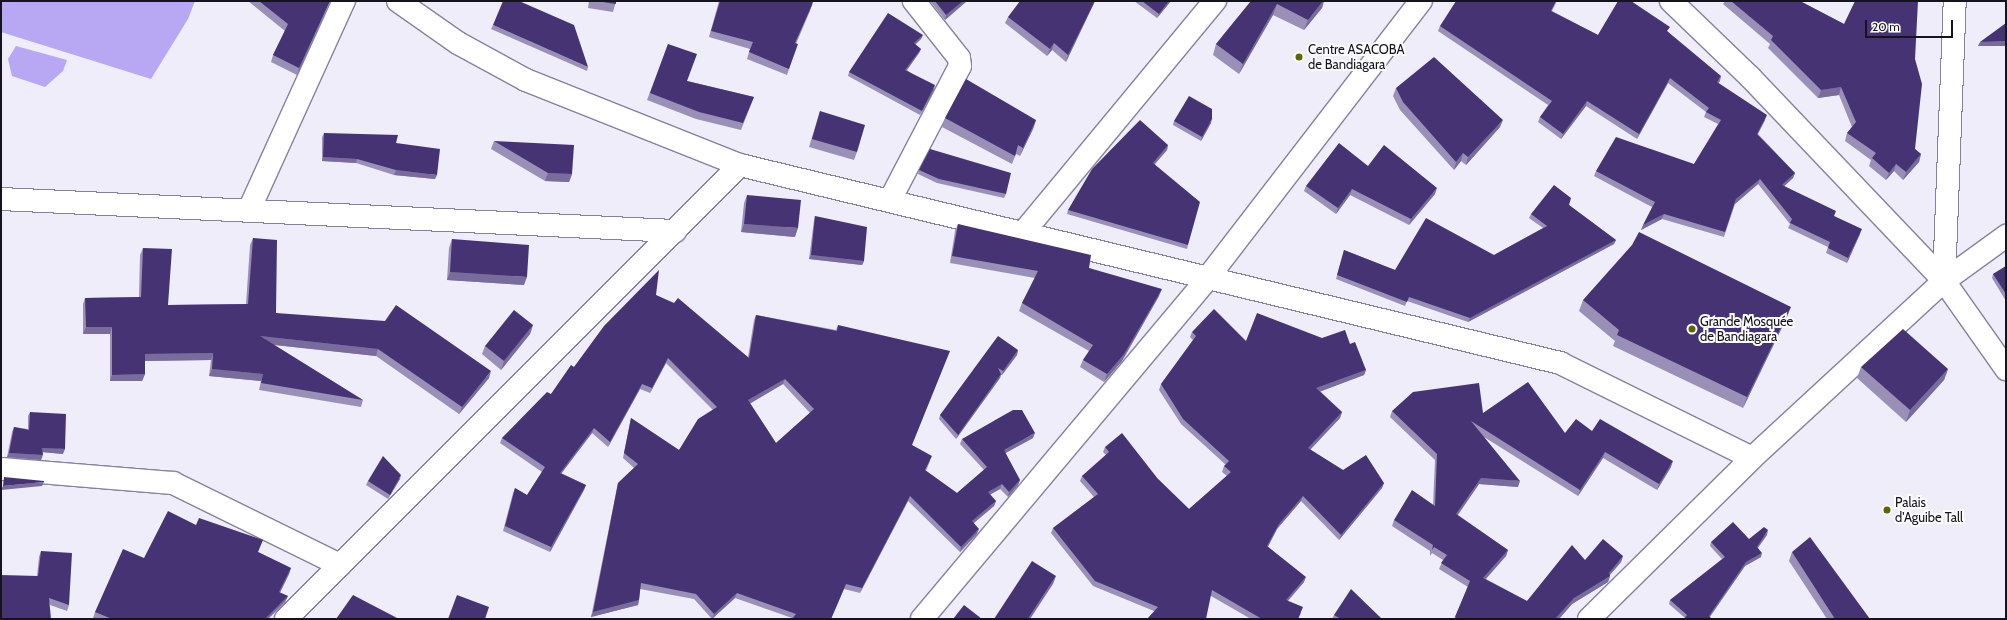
<!DOCTYPE html>
<html>
<head>
<meta charset="utf-8">
<style>
	body { margin:0 }
	#map { position:relative; width:2007px; height:620px; overflow:hidden; background:#efedfa; font-family:Cabin,sans-serif }
	div>[style] { position:absolute }
	[style*='--x'] { left:calc(var(--x)*1px); top:calc(var(--y)*1px); width:calc(var(--w)*1px); rotate:calc(var(--a)*1deg) }
	.water>* { inset:0; background:#b8a7f3 }
	.roads { filter:drop-shadow(1px 0 #87819e) drop-shadow(-1px 0 #87819e) drop-shadow(0 1px #87819e) drop-shadow(0 -1px #87819e) }
	.minor>* { height:22px; margin:-11px; padding:0 11px; transform-origin:11px; border-radius:11px; background:#fff }
	.major>* { height:22px; margin:-11px; padding:0 11px; transform-origin:11px; border-radius:11px; background:#fff }
	.wall>* { inset:0; background:#9a90b7 }
	.shaded-wall>* { inset:0; background:#796b9c }
	.building>* { inset:0; background:#463374 }
	.dots>* { width:11px; height:11px; translate:-50% -50%; box-sizing:border-box; border:2px solid #fcfcfc; border-radius:50% }
	span { translate:-50% -50%; white-space:nowrap; text-align:center; line-height:1.15; -webkit-text-stroke:4px #fcfcfc; paint-order:stroke }
	.poi-label { font-size:13px; color:#15131d }
	.left { translate:0 -50%; text-align:left }
	.frame { position:absolute; inset:0; border:2px solid #15131d; pointer-events:none }
	.scale { position:absolute; left:1865px; top:20px; width:88px; height:18px; box-sizing:border-box; border:2px solid #15131d; border-top:0; padding-left:5px; font-size:12px; line-height:14px; white-space:nowrap; color:#15131d; -webkit-text-stroke:3px #fcfcfc; paint-order:stroke }
</style>
</head>
<body>
<div id="map">
	<div class="water">
		<i style="clip-path:polygon(1px 1px,195px 1px,188px 19px,151px 79px,1px 32px)"></i>
		<i style="clip-path:polygon(16px 46px,67px 60px,63px 71px,45px 87px,12px 76px,8px 59px)"></i>
	</div>
	<div class="roads">
		<div class="minor">
			<i style="--x:398;--y:1;--w:73;--a:35"></i>
			<i style="--x:458;--y:43;--w:77;--a:28.6"></i>
			<i style="--x:526;--y:80;--w:230;--a:21.7"></i>
			<i style="--x:740;--y:165;--w:844;--a:13.57"></i>
			<i style="--x:1560;--y:363;--w:214;--a:26.3"></i>
			<i style="--x:1;--y:199;--w:675;--a:2.72"></i>
			<i style="--x:890;--y:200;--w:151;--a:-62.4"></i>
			<i style="--x:960;--y:66;--w:8;--a:-97"></i>
			<i style="--x:959;--y:58;--w:73;--a:-128.3"></i>
			<i style="--x:249;--y:210;--w:230;--a:-65.6"></i>
			<i style="--x:1022;--y:234;--w:303;--a:-50.4"></i>
			<i style="--x:1944;--y:281;--w:280;--a:-87.8"></i>
			<i style="--x:1;--y:469;--w:173;--a:4.7"></i>
			<i style="--x:173;--y:483;--w:186;--a:26.2"></i>
			<i style="--x:286;--y:619;--w:642;--a:-45"></i>
			<i style="--x:922;--y:619;--w:442;--a:-50"></i>
			<i style="--x:1206;--y:280;--w:352;--a:-52.4"></i>
			<i style="--x:1589;--y:619;--w:229;--a:-44.6"></i>
			<i style="--x:1752;--y:458;--w:261;--a:-42.7"></i>
			<i style="--x:1944;--y:281;--w:77;--a:-36"></i>
		</div>
		<div class="major">
			<i style="--x:1671;--y:1;--w:110;--a:43.9"></i>
			<i style="--x:1750;--y:77;--w:282;--a:46.4"></i>
			<i style="--x:1944;--y:281;--w:108;--a:54.8"></i>
		</div>
	</div>
	<div class="wall">
		<i style="clip-path:polygon(248px 1px,330px 1px,297px 75px,271px 62px,273px 55px,285px 31px)"></i>
		<i style="clip-path:polygon(589px 1px,616px 1px,613px 12px,588px 8px)"></i>
		<i style="clip-path:polygon(719px 1px,813px 1px,812px 5px,810px 11px,796px 44px,789px 69px,787px 75px,747px 59px,750px 49px,709px 37px)"></i>
		<i style="clip-path:polygon(930px 1px,967px 1px,945px 20px)"></i>
		<i style="clip-path:polygon(1095px 1px,1066px 62px,1052px 50px,1047px 56px,1005px 23px,1008px 17px)"></i>
		<i style="clip-path:polygon(1134px 1px,1171px 1px,1157px 18px)"></i>
		<i style="clip-path:polygon(1251px 1px,1324px 1px,1322px 8px,1304px 30px,1273px 15px,1239px 74px,1213px 55px,1216px 44px)"></i>
		<i style="clip-path:polygon(1557px 1px,1552px 11px,1598px 35px,1618px 2px,1617px 1px,1631px 1px,1668px 32px,1720px 81px,1718px 83px,1765px 120px,1758px 134px,1795px 173px,1793px 178px,1784px 186px,1834px 216px,1860px 234px,1847px 263px,1826px 253px,1828px 247px,1788px 228px,1790px 224px,1758px 184px,1735px 204px,1724px 237px,1662px 219px,1641px 230px,1652px 207px,1594px 176px,1596px 171px,1694px 164px,1718px 124px,1704px 117px,1706px 112px,1668px 83px,1637px 139px,1586px 106px,1561px 139px,1538px 122px,1540px 117px,1548px 105px,1438px 31px,1440px 26px)"></i>
		<i style="clip-path:polygon(1725px 1px,1800px 1px,1844px 24px,1915px 59px,1915px 149px,1921px 154px,1919px 162px,1903px 180px,1894px 171px,1886px 180px,1869px 166px,1871px 160px,1845px 141px,1847px 133px,1852px 127px,1839px 95px,1818px 98px,1768px 48px,1770px 44px,1723px 4px)"></i>
		<i style="clip-path:polygon(2006px 23px,2006px 68px,2005px 68px,2005px 46px,1978px 46px)"></i>
		<i style="clip-path:polygon(493px 25px,588px 67px,587px 71px,491px 29px)"></i>
		<i style="clip-path:polygon(923px 35px,921px 39px,915px 45px,921px 49px,919px 53px,907px 70px,934px 90px,920px 115px,848px 76px,849px 72px)"></i>
		<i style="clip-path:polygon(668px 44px,687px 81px,754px 97px,741px 130px,696px 119px,647px 100px)"></i>
		<i style="clip-path:polygon(1396px 88px,1500px 127px,1466px 165px,1461px 161px,1454px 170px,1400px 110px,1393px 96px)"></i>
		<i style="clip-path:polygon(820px 111px,857px 152px,854px 160px,809px 147px)"></i>
		<i style="clip-path:polygon(945px 118px,1036px 120px,1033px 129px,1020px 156px,1016px 154px,1012px 164px,942px 127px)"></i>
		<i style="clip-path:polygon(1174px 121px,1211px 123px,1201px 141px,1173px 125px)"></i>
		<i style="clip-path:polygon(324px 133px,396px 143px,435px 179px,394px 175px,356px 163px,322px 161px,322px 137px)"></i>
		<i style="clip-path:polygon(494px 141px,572px 174px,569px 182px,545px 181px,491px 149px)"></i>
		<i style="clip-path:polygon(1168px 145px,1167px 150px,1155px 164px,1188px 245px,1187px 249px,1067px 214px,1068px 210px)"></i>
		<i style="clip-path:polygon(1368px 166px,1435px 194px,1409px 225px,1350px 195px,1336px 214px,1304px 191px,1306px 186px)"></i>
		<i style="clip-path:polygon(919px 170px,1006px 194px,1004px 198px,937px 183px,918px 174px)"></i>
		<i style="clip-path:polygon(747px 195px,795px 237px,741px 232px,744px 203px)"></i>
		<i style="clip-path:polygon(1569px 205px,1616px 240px,1614px 244px,1468px 322px,1407px 301px,1405px 306px,1336px 279px,1344px 250px,1395px 270px,1494px 255px,1543px 228px,1529px 218px,1531px 214px)"></i>
		<i style="clip-path:polygon(815px 216px,864px 261px,862px 265px,809px 259px,814px 220px)"></i>
		<i style="clip-path:polygon(958px 224px,1089px 268px,1159px 296px,1122px 361px,1104px 382px,1080px 367px,1083px 360px,1089px 351px,1019px 311px,1022px 303px,1035px 278px,950px 263px,955px 231px)"></i>
		<i style="clip-path:polygon(253px 238px,276px 313px,489px 378px,459px 414px,376px 356px,274px 345px,363px 400px,361px 407px,259px 390px,261px 381px,209px 376px,211px 360px,145px 361px,145px 374px,142px 381px,110px 381px,110px 334px,83px 334px,83px 304px,85px 298px,139px 297px,140px 255px,143px 248px,168px 305px,246px 304px,250px 245px)"></i>
		<i style="clip-path:polygon(452px 239px,524px 285px,447px 280px,449px 248px)"></i>
		<i style="clip-path:polygon(2006px 266px,2006px 301px,1992px 278px,1993px 274px)"></i>
		<i style="clip-path:polygon(evenodd,656px 295px,748px 357px,754px 320px,756px 315px,836px 330px,838px 325px,912px 445px,930px 461px,926px 471px,957px 493px,984px 470px,960px 444px,962px 439px,1033px 438px,1005px 453px,1020px 480px,1018px 485px,1008px 497px,1000px 489px,990px 494px,996px 501px,994px 506px,974px 523px,977px 534px,960px 552px,908px 501px,860px 593px,844px 589px,831px 619px,792px 619px,792px 618px,735px 598px,712px 619px,694px 599px,640px 589px,639px 600px,638px 605px,591px 617px,617px 488px,618px 483px,634px 468px,623px 458px,631px 418px,679px 450px,713px 410px,666px 363px,650px 393px,640px 389px,608px 447px,592px 433px,561px 473px,586px 485px,584px 490px,550px 552px,503px 531px,513px 493px,515px 488px,527px 495px,542px 472px,500px 443px,502px 438px,551px 394px,574px 367px,656px 295px,783px 384px,810px 413px,776px 443px,750px 403px,783px 384px)"></i>
		<i style="clip-path:polygon(1583px 300px,1787px 317px,1743px 408px,1613px 346px,1615px 341px,1579px 311px)"></i>
		<i style="clip-path:polygon(533px 325px,530px 334px,501px 370px,482px 354px,485px 346px)"></i>
		<i style="clip-path:polygon(1192px 332px,1246px 341px,1322px 338px,1350px 344px,1366px 370px,1364px 375px,1320px 391px,1342px 412px,1340px 418px,1310px 450px,1343px 470px,1384px 483px,1382px 488px,1339px 540px,1301px 501px,1277px 529px,1268px 547px,1304px 582px,1288px 601px,1301px 613px,1298px 619px,1251px 619px,1211px 596px,1154px 611px,1093px 586px,1051px 533px,1053px 528px,1094px 497px,1080px 481px,1082px 476px,1106px 455px,1103px 452px,1105px 447px,1158px 479px,1189px 509px,1227px 476px,1222px 472px,1224px 466px,1226px 465px,1181px 424px,1159px 390px,1161px 384px,1193px 340px,1190px 337px)"></i>
		<i style="clip-path:polygon(1018px 350px,1017px 355px,1002px 375px,1001px 375px,1000px 378px,956px 439px,939px 419px,940px 415px)"></i>
		<i style="clip-path:polygon(1861px 367px,1948px 369px,1944px 380px,1906px 422px,1857px 378px)"></i>
		<i style="clip-path:polygon(1392px 411px,1483px 413px,1565px 433px,1592px 431px,1671px 467px,1657px 490px,1603px 458px,1578px 496px,1484px 437px,1518px 487px,1479px 484px,1458px 515px,1508px 550px,1506px 556px,1486px 579px,1527px 601px,1585px 560px,1623px 556px,1621px 562px,1610px 575px,1610px 576px,1608px 582px,1572px 604px,1559px 619px,1454px 619px,1468px 587px,1439px 569px,1443px 560px,1432px 553px,1430px 556px,1430px 551px,1392px 526px,1394px 520px,1433px 505px,1435px 460px,1390px 417px)"></i>
		<i style="clip-path:polygon(30px 412px,63px 454px,43px 452px,41px 460px,7px 457px,12px 432px,14px 427px,28px 429px,28px 416px)"></i>
		<i style="clip-path:polygon(400px 479px,388px 499px,366px 485px,368px 481px)"></i>
		<i style="clip-path:polygon(196px 525px,258px 552px,291px 568px,289px 574px,280px 593px,288px 596px,285px 602px,268px 619px,96px 619px,93px 618px,95px 612px)"></i>
		<i style="clip-path:polygon(1767px 535px,1758px 548px,1761px 557px,1745px 566px,1710px 617px,1685px 618px,1669px 604px,1670px 600px,1722px 559px,1710px 546px,1711px 542px,1749px 539px)"></i>
		<i style="clip-path:polygon(41px 551px,69px 605px,67px 611px,50px 605px,37px 576px,39px 557px)"></i>
		<i style="clip-path:polygon(1792px 552px,1870px 619px,1827px 619px,1789px 561px)"></i>
		<i style="clip-path:polygon(1334px 615px,1382px 619px,1332px 619px)"></i>
	</div>
	<div class="shaded-wall">
		<i style="clip-path:polygon(330px 1px,297px 75px,299px 68px)"></i>
		<i style="clip-path:polygon(963px 1px,967px 1px,945px 20px,946px 15px)"></i>
		<i style="clip-path:polygon(1095px 1px,1066px 62px,1068px 55px)"></i>
		<i style="clip-path:polygon(1169px 1px,1171px 1px,1157px 18px,1159px 14px)"></i>
		<i style="clip-path:polygon(1323px 1px,1324px 1px,1322px 8px,1304px 30px,1308px 20px)"></i>
		<i style="clip-path:polygon(1277px 4px,1273px 15px,1239px 74px,1243px 64px)"></i>
		<i style="clip-path:polygon(923px 35px,921px 39px,912px 47px,914px 43px)"></i>
		<i style="clip-path:polygon(2006px 41px,2005px 46px,1978px 46px,1980px 42px)"></i>
		<i style="clip-path:polygon(1054px 43px,1052px 50px,1047px 56px,1050px 49px)"></i>
		<i style="clip-path:polygon(921px 49px,919px 53px,904px 74px,905px 70px)"></i>
		<i style="clip-path:polygon(1721px 76px,1720px 81px,1715px 87px,1717px 82px)"></i>
		<i style="clip-path:polygon(1670px 78px,1668px 83px,1637px 139px,1639px 134px)"></i>
		<i style="clip-path:polygon(935px 85px,934px 90px,920px 115px)"></i>
		<i style="clip-path:polygon(1841px 87px,1839px 95px,1818px 98px,1821px 90px)"></i>
		<i style="clip-path:polygon(1587px 101px,1586px 106px,1561px 139px,1563px 134px)"></i>
		<i style="clip-path:polygon(1767px 115px,1765px 120px,1755px 139px,1757px 134px)"></i>
		<i style="clip-path:polygon(1212px 119px,1211px 123px,1201px 141px,1202px 137px)"></i>
		<i style="clip-path:polygon(1036px 120px,1033px 129px,1020px 156px,1023px 148px)"></i>
		<i style="clip-path:polygon(1503px 120px,1500px 127px,1466px 165px,1468px 157px)"></i>
		<i style="clip-path:polygon(1168px 145px,1167px 150px,1152px 167px,1153px 163px)"></i>
		<i style="clip-path:polygon(1463px 153px,1461px 161px,1454px 170px,1456px 162px)"></i>
		<i style="clip-path:polygon(1921px 154px,1919px 162px,1903px 180px,1906px 172px)"></i>
		<i style="clip-path:polygon(323px 157px,357px 159px,356px 163px,322px 161px)"></i>
		<i style="clip-path:polygon(1896px 164px,1894px 171px,1886px 180px,1889px 173px)"></i>
		<i style="clip-path:polygon(396px 170px,437px 175px,435px 179px,394px 175px)"></i>
		<i style="clip-path:polygon(548px 173px,572px 174px,569px 182px,545px 181px)"></i>
		<i style="clip-path:polygon(1795px 173px,1793px 178px,1780px 190px,1782px 185px)"></i>
		<i style="clip-path:polygon(1760px 179px,1758px 184px,1735px 204px,1736px 199px)"></i>
		<i style="clip-path:polygon(1437px 188px,1435px 194px,1409px 225px,1411px 219px)"></i>
		<i style="clip-path:polygon(1352px 189px,1350px 195px,1336px 214px,1338px 208px)"></i>
		<i style="clip-path:polygon(1664px 214px,1662px 219px,1641px 230px,1643px 225px)"></i>
		<i style="clip-path:polygon(744px 224px,798px 228px,795px 237px,741px 232px)"></i>
		<i style="clip-path:polygon(1862px 229px,1860px 234px,1847px 263px,1848px 258px)"></i>
		<i style="clip-path:polygon(1616px 240px,1614px 244px,1468px 322px,1470px 318px)"></i>
		<i style="clip-path:polygon(811px 255px,864px 261px,862px 265px,809px 259px)"></i>
		<i style="clip-path:polygon(450px 272px,527px 277px,524px 285px,447px 280px)"></i>
		<i style="clip-path:polygon(1162px 289px,1159px 296px,1122px 361px,1104px 382px,1107px 374px)"></i>
		<i style="clip-path:polygon(1791px 307px,1787px 317px,1743px 408px,1747px 397px)"></i>
		<i style="clip-path:polygon(533px 325px,530px 334px,501px 370px,504px 361px)"></i>
		<i style="clip-path:polygon(86px 327px,112px 327px,110px 334px,83px 334px)"></i>
		<i style="clip-path:polygon(260px 336px,378px 349px,376px 356px,257px 343px)"></i>
		<i style="clip-path:polygon(1018px 350px,1017px 355px,1002px 375px,1003px 371px)"></i>
		<i style="clip-path:polygon(213px 353px,211px 360px,142px 361px,145px 354px)"></i>
		<i style="clip-path:polygon(668px 358px,666px 363px,650px 393px,652px 388px)"></i>
		<i style="clip-path:polygon(212px 369px,263px 374px,261px 381px,209px 376px)"></i>
		<i style="clip-path:polygon(1948px 369px,1944px 380px,1906px 422px,1910px 410px)"></i>
		<i style="clip-path:polygon(1366px 370px,1364px 375px,1314px 394px,1316px 388px)"></i>
		<i style="clip-path:polygon(491px 371px,489px 378px,459px 414px,462px 407px)"></i>
		<i style="clip-path:polygon(145px 374px,142px 381px,110px 381px,112px 375px)"></i>
		<i style="clip-path:polygon(1001px 374px,1000px 378px,956px 439px,958px 435px)"></i>
		<i style="clip-path:polygon(785px 379px,783px 384px,746px 406px,748px 400px)"></i>
		<i style="clip-path:polygon(642px 384px,640px 389px,608px 447px,610px 442px)"></i>
		<i style="clip-path:polygon(1342px 412px,1340px 418px,1306px 454px,1308px 448px)"></i>
		<i style="clip-path:polygon(594px 428px,592px 433px,558px 478px,560px 473px)"></i>
		<i style="clip-path:polygon(1035px 433px,1033px 438px,1002px 455px,1004px 450px)"></i>
		<i style="clip-path:polygon(42px 448px,65px 449px,63px 454px,41px 452px)"></i>
		<i style="clip-path:polygon(1605px 452px,1603px 458px,1578px 496px,1580px 490px)"></i>
		<i style="clip-path:polygon(9px 453px,43px 455px,41px 460px,7px 457px)"></i>
		<i style="clip-path:polygon(1673px 461px,1671px 467px,1657px 490px,1659px 484px)"></i>
		<i style="clip-path:polygon(401px 475px,400px 479px,388px 499px,390px 495px)"></i>
		<i style="clip-path:polygon(1481px 478px,1520px 481px,1518px 487px,1479px 484px,1454px 520px,1456px 514px)"></i>
		<i style="clip-path:polygon(1020px 480px,1018px 485px,1008px 497px,1009px 492px)"></i>
		<i style="clip-path:polygon(44px 482px,42px 486px,1px 490px,3px 486px)"></i>
		<i style="clip-path:polygon(1384px 483px,1382px 488px,1339px 540px,1341px 535px)"></i>
		<i style="clip-path:polygon(1002px 484px,1000px 489px,986px 497px,988px 492px)"></i>
		<i style="clip-path:polygon(586px 485px,584px 490px,550px 552px,551px 547px)"></i>
		<i style="clip-path:polygon(910px 496px,908px 501px,860px 593px,862px 588px)"></i>
		<i style="clip-path:polygon(1303px 496px,1301px 501px,1277px 529px,1265px 552px,1267px 546px,1279px 524px)"></i>
		<i style="clip-path:polygon(996px 501px,994px 506px,970px 526px,972px 521px)"></i>
		<i style="clip-path:polygon(979px 529px,977px 534px,960px 552px,961px 547px)"></i>
		<i style="clip-path:polygon(1768px 530px,1767px 535px,1755px 551px,1757px 547px)"></i>
		<i style="clip-path:polygon(1508px 550px,1506px 556px,1481px 584px,1483px 578px)"></i>
		<i style="clip-path:polygon(1762px 553px,1761px 557px,1745px 566px,1708px 619px,1709px 616px,1746px 562px)"></i>
		<i style="clip-path:polygon(1623px 556px,1621px 562px,1607px 578px,1610px 576px,1608px 582px,1572px 604px,1559px 619px,1555px 619px,1574px 598px,1609px 573px)"></i>
		<i style="clip-path:polygon(291px 568px,289px 574px,277px 598px,279px 592px)"></i>
		<i style="clip-path:polygon(1056px 576px,1053px 584px,1030px 619px,1028px 619px)"></i>
		<i style="clip-path:polygon(1306px 577px,1304px 582px,1284px 605px,1286px 600px)"></i>
		<i style="clip-path:polygon(737px 593px,735px 598px,712px 619px,714px 614px)"></i>
		<i style="clip-path:polygon(288px 596px,285px 602px,268px 619px,265px 619px)"></i>
		<i style="clip-path:polygon(639px 600px,638px 605px,591px 617px,593px 612px)"></i>
	</div>
	<div class="building">
		<i style="clip-path:polygon(259px 1px,330px 1px,299px 68px,273px 55px,288px 24px)"></i>
		<i style="clip-path:polygon(503px 1px,519px 1px,574px 25px,588px 67px,493px 25px)"></i>
		<i style="clip-path:polygon(596px 1px,616px 1px,616px 4px)"></i>
		<i style="clip-path:polygon(720px 1px,813px 1px,812px 5px,795px 43px,798px 44px,789px 69px,749px 52px,753px 42px,711px 31px)"></i>
		<i style="clip-path:polygon(935px 1px,963px 1px,946px 15px)"></i>
		<i style="clip-path:polygon(1020px 1px,1095px 1px,1068px 55px,1054px 43px,1050px 49px,1008px 17px)"></i>
		<i style="clip-path:polygon(1142px 1px,1169px 1px,1159px 14px)"></i>
		<i style="clip-path:polygon(1251px 1px,1323px 1px,1308px 20px,1277px 4px,1243px 64px,1216px 44px)"></i>
		<i style="clip-path:polygon(1456px 1px,1556px 1px,1551px 11px,1598px 35px,1618px 1px,1631px 1px,1670px 27px,1667px 31px,1721px 76px,1717px 82px,1767px 115px,1757px 134px,1795px 173px,1782px 185px,1836px 211px,1834px 216px,1862px 229px,1848px 258px,1828px 248px,1830px 242px,1790px 223px,1792px 219px,1760px 179px,1736px 199px,1725px 232px,1664px 214px,1643px 225px,1655px 202px,1596px 171px,1616px 137px,1694px 164px,1721px 120px,1706px 112px,1709px 108px,1670px 78px,1639px 134px,1587px 101px,1563px 134px,1540px 117px,1552px 101px,1440px 26px)"></i>
		<i style="clip-path:polygon(1731px 1px,1800px 1px,1844px 24px,1855px 1px,1918px 1px,1915px 59px,1922px 84px,1915px 149px,1921px 154px,1906px 172px,1896px 164px,1889px 173px,1872px 158px,1876px 153px,1847px 133px,1856px 122px,1841px 87px,1821px 90px,1771px 40px,1773px 36px)"></i>
		<i style="clip-path:polygon(888px 13px,923px 35px,914px 43px,921px 49px,905px 70px,935px 85px,922px 111px,849px 72px)"></i>
		<i style="clip-path:polygon(2006px 23px,2006px 41px,1980px 42px)"></i>
		<i style="clip-path:polygon(668px 44px,697px 54px,687px 81px,754px 97px,743px 123px,699px 112px,650px 93px)"></i>
		<i style="clip-path:polygon(1434px 57px,1503px 120px,1468px 157px,1463px 153px,1456px 162px,1403px 102px,1396px 88px)"></i>
		<i style="clip-path:polygon(966px 79px,1036px 120px,1023px 148px,1018px 145px,1015px 156px,945px 118px)"></i>
		<i style="clip-path:polygon(1189px 96px,1212px 109px,1212px 119px,1202px 137px,1174px 121px)"></i>
		<i style="clip-path:polygon(820px 111px,865px 125px,857px 152px,812px 139px)"></i>
		<i style="clip-path:polygon(1140px 120px,1168px 145px,1153px 163px,1200px 202px,1188px 245px,1068px 210px,1092px 169px)"></i>
		<i style="clip-path:polygon(324px 133px,398px 135px,396px 143px,440px 149px,437px 175px,396px 170px,357px 159px,323px 157px)"></i>
		<i style="clip-path:polygon(494px 141px,574px 145px,572px 174px,548px 173px)"></i>
		<i style="clip-path:polygon(1339px 143px,1368px 166px,1384px 145px,1437px 188px,1411px 219px,1352px 189px,1338px 208px,1306px 186px)"></i>
		<i style="clip-path:polygon(930px 149px,1011px 173px,1006px 194px,939px 179px,919px 170px)"></i>
		<i style="clip-path:polygon(1554px 185px,1571px 198px,1569px 205px,1616px 240px,1470px 318px,1409px 297px,1407px 302px,1337px 275px,1344px 250px,1395px 270px,1426px 218px,1494px 255px,1547px 226px,1531px 214px)"></i>
		<i style="clip-path:polygon(747px 195px,801px 200px,798px 228px,744px 224px)"></i>
		<i style="clip-path:polygon(815px 216px,867px 227px,864px 261px,811px 255px)"></i>
		<i style="clip-path:polygon(958px 224px,1091px 255px,1089px 268px,1162px 289px,1124px 354px,1107px 374px,1083px 360px,1093px 345px,1022px 303px,1038px 271px,952px 256px)"></i>
		<i style="clip-path:polygon(1639px 232px,1791px 307px,1747px 397px,1617px 335px,1619px 330px,1583px 300px,1632px 245px)"></i>
		<i style="clip-path:polygon(253px 238px,277px 240px,276px 313px,385px 321px,396px 305px,491px 371px,462px 407px,378px 349px,260px 336px,363px 400px,261px 383px,263px 374px,212px 369px,213px 353px,145px 354px,145px 374px,112px 375px,112px 327px,86px 327px,85px 298px,141px 297px,143px 248px,172px 249px,168px 305px,248px 304px)"></i>
		<i style="clip-path:polygon(452px 239px,529px 245px,527px 277px,450px 272px)"></i>
		<i style="clip-path:polygon(2006px 266px,2006px 294px,1993px 274px)"></i>
		<i style="clip-path:polygon(evenodd,659px 270px,656px 295px,674px 303px,678px 298px,749px 358px,756px 315px,837px 331px,838px 325px,950px 351px,912px 445px,932px 456px,925px 470px,957px 493px,987px 467px,962px 439px,1013px 410px,1022px 410px,1035px 433px,1004px 450px,1020px 480px,1009px 492px,1002px 484px,988px 492px,996px 501px,972px 521px,979px 529px,961px 547px,910px 496px,862px 588px,846px 584px,831px 619px,792px 619px,796px 614px,737px 593px,714px 614px,696px 594px,641px 583px,639px 600px,593px 612px,618px 483px,638px 464px,624px 453px,631px 418px,679px 450px,698px 419px,717px 407px,668px 358px,652px 388px,642px 384px,610px 442px,594px 428px,560px 473px,586px 485px,551px 547px,505px 526px,515px 488px,527px 495px,545px 467px,502px 438px,547px 392px,551px 394px,571px 365px,574px 367px,604px 326px,659px 270px,785px 379px,814px 409px,776px 443px,748px 400px,785px 379px)"></i>
		<i style="clip-path:polygon(1214px 309px,1246px 341px,1257px 313px,1322px 338px,1345px 330px,1350px 344px,1355px 342px,1366px 370px,1316px 388px,1342px 412px,1308px 448px,1343px 470px,1366px 455px,1384px 483px,1341px 535px,1303px 496px,1279px 524px,1267px 546px,1306px 577px,1286px 600px,1303px 607px,1298px 619px,1262px 619px,1212px 590px,1206px 619px,1147px 619px,1158px 607px,1095px 581px,1053px 528px,1098px 494px,1082px 476px,1109px 452px,1105px 447px,1122px 433px,1158px 479px,1189px 509px,1231px 472px,1224px 466px,1229px 461px,1183px 419px,1161px 384px,1196px 336px,1192px 332px)"></i>
		<i style="clip-path:polygon(514px 310px,533px 325px,504px 361px,485px 346px)"></i>
		<i style="clip-path:polygon(1903px 329px,1948px 369px,1910px 410px,1861px 367px)"></i>
		<i style="clip-path:polygon(998px 336px,1018px 350px,1003px 371px,998px 368px,1001px 374px,958px 435px,940px 415px)"></i>
		<i style="clip-path:polygon(1528px 382px,1565px 433px,1576px 419px,1592px 431px,1600px 419px,1673px 461px,1659px 484px,1605px 452px,1580px 490px,1471px 421px,1520px 481px,1481px 478px,1456px 514px,1508px 550px,1483px 578px,1527px 601px,1572px 545px,1585px 560px,1603px 539px,1623px 556px,1609px 573px,1610px 576px,1574px 598px,1555px 619px,1458px 619px,1455px 617px,1470px 581px,1441px 563px,1447px 555px,1434px 547px,1432px 550px,1433px 545px,1394px 520px,1412px 490px,1435px 506px,1437px 454px,1392px 411px,1413px 392px,1479px 383px,1483px 413px)"></i>
		<i style="clip-path:polygon(30px 412px,66px 414px,65px 449px,42px 448px,43px 455px,9px 453px,14px 427px,29px 430px)"></i>
		<i style="clip-path:polygon(383px 456px,401px 475px,390px 495px,368px 481px)"></i>
		<i style="clip-path:polygon(4px 477px,44px 481px,44px 482px,3px 486px)"></i>
		<i style="clip-path:polygon(168px 511px,196px 525px,199px 518px,263px 540px,258px 552px,291px 568px,279px 592px,288px 596px,265px 619px,112px 619px,95px 612px,123px 549px,144px 558px)"></i>
		<i style="clip-path:polygon(1733px 522px,1749px 539px,1764px 527px,1768px 530px,1757px 547px,1762px 553px,1746px 562px,1709px 616px,1712px 619px,1684px 619px,1687px 615px,1670px 600px,1725px 557px,1711px 542px)"></i>
		<i style="clip-path:polygon(1810px 537px,1870px 619px,1835px 619px,1792px 552px)"></i>
		<i style="clip-path:polygon(41px 551px,72px 553px,69px 605px,49px 598px,51px 619px,1px 619px,1px 575px,38px 576px)"></i>
		<i style="clip-path:polygon(1032px 561px,1056px 576px,1028px 619px,994px 619px)"></i>
		<i style="clip-path:polygon(1351px 589px,1382px 619px,1341px 619px,1334px 615px)"></i>
		<i style="clip-path:polygon(353px 595px,399px 619px,336px 619px)"></i>
		<i style="clip-path:polygon(457px 595px,489px 607px,485px 619px,448px 619px)"></i>
		<i style="clip-path:polygon(964px 605px,982px 619px,953px 619px)"></i>
	</div>
	<div class="dots">
		<i style="left:1299px;top:57px;background:#5f6503"></i>
		<i style="left:1692px;top:329px;background:#5f6503"></i>
		<i style="left:1887px;top:510px;background:#5f6503"></i>
	</div>
	<div class="poi-label">
		<span class="left" style="left:1308px;top:57px">Centre ASACOBA<br>de Bandiagara</span>
		<span class="left" style="left:1700px;top:329px">Grande Mosquée<br>de Bandiagara</span>
		<span class="left" style="left:1895px;top:510px">Palais<br>d'Aguibe Tall</span>
	</div>
	<div class="frame"></div>
	<div class="scale">20 m</div>
</div>
</body>
</html>
